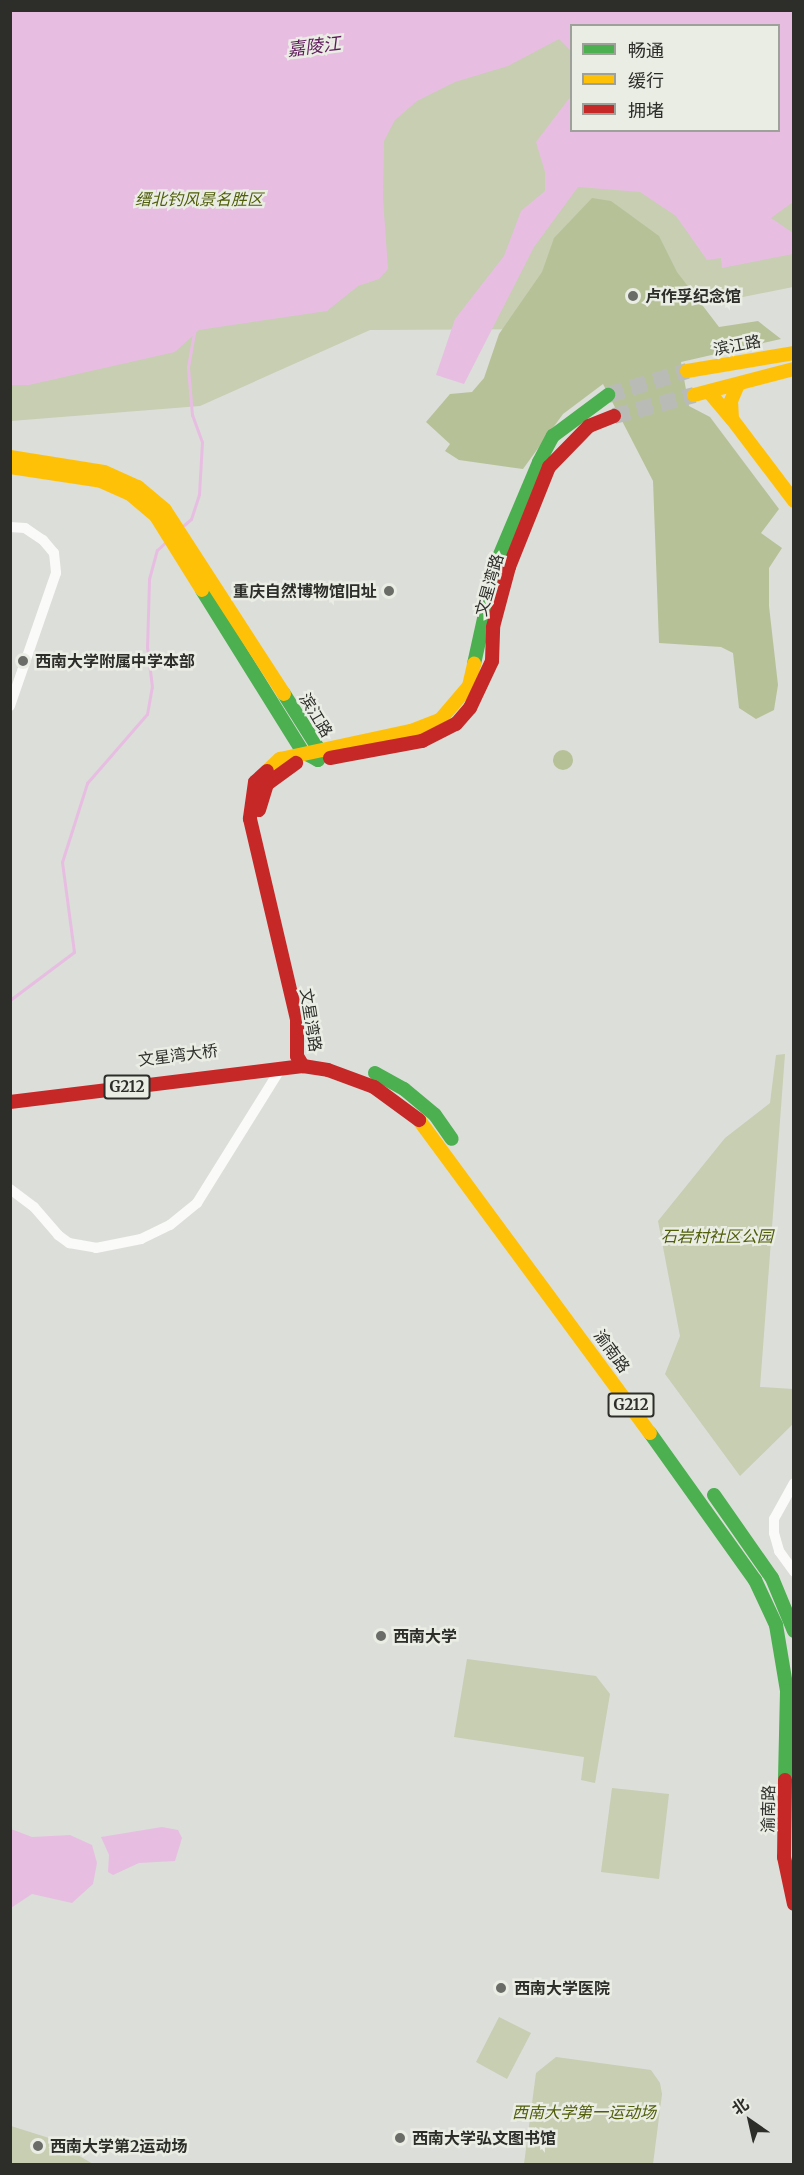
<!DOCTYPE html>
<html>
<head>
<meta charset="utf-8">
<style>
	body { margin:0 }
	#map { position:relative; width:804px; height:2175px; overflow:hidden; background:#dcded9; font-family:Merriweather,"Noto Sans SC",serif }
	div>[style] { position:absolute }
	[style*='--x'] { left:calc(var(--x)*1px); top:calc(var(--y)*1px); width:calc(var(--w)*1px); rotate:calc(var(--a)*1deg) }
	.green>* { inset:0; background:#c7ceb2 }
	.forest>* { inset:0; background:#b7c198 }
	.round { border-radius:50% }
	.water>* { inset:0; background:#e7bee1 }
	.stream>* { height:3px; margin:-1.5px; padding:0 1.5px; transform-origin:1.5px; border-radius:1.5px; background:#e7bee1 }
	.secondary-tunnel>* { height:16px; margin-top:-8px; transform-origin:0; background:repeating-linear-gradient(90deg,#b9bbb6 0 16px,transparent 0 24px) }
	.street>* { height:10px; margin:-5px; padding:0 5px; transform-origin:5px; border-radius:5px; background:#fafaf9 }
	.fast>* { height:14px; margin:-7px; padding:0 7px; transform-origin:7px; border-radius:7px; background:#4caf50 }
	.slow>* { height:14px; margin:-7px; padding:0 7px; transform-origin:7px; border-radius:7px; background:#ffc107 }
	.jam>* { height:14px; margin:-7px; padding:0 7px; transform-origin:7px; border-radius:7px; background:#c62828 }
	.dots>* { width:16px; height:16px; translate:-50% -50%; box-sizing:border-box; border:3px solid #eaede4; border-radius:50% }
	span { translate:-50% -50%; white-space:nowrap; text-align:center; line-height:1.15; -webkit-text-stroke:5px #eaede4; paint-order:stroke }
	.shield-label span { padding:2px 4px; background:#eaede4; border:2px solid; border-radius:4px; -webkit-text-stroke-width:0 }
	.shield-label { font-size:15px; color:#2d2e2a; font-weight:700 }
	.park-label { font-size:16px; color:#505d09; font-style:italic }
	.poi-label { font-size:16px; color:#2d2e2a; font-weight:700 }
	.left { translate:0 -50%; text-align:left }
	.right { translate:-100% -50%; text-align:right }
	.street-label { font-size:16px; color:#2d2e2a }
	.water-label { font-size:18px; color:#5f1a5b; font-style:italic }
	.frame { position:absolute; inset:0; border:12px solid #2d2e2a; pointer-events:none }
	.legend { position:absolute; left:570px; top:24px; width:210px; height:108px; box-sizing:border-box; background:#eaede4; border:2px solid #9ea19a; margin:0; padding:8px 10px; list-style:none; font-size:18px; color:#2d2e2a }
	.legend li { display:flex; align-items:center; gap:12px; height:30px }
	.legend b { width:30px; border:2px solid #9ea19a }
	.north { position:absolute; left:720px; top:2091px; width:60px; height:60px; -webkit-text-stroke:4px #eaede4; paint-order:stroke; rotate:326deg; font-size:16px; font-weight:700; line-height:24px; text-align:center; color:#2d2e2a }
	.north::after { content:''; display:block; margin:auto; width:21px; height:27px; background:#2d2e2a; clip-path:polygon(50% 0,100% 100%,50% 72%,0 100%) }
</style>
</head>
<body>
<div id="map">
	<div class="green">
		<i style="clip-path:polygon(evenodd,11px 11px,793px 11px,793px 287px,584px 329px,370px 330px,200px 406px,11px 421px,11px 11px,572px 26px,778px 26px,778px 130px,572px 130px,572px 26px)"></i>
		<i style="clip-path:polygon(785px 1054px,760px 1387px,793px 1389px,793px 1424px,740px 1476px,665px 1374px,680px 1336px,658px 1221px,725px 1138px,770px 1103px,776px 1055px)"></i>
		<i style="clip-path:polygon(467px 1659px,596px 1676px,610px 1694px,595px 1783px,581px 1780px,584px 1757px,454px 1737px)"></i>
		<i style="clip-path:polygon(612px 1788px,669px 1794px,659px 1879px,601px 1872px)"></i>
		<i style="clip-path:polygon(499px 2017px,531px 2033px,507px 2079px,476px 2062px)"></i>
		<i style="clip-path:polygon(556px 2057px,651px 2070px,660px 2083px,662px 2094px,653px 2164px,524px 2164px,536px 2073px)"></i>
		<i style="clip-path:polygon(11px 2126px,49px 2138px,93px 2164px,11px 2164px)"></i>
	</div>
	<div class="forest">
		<i style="clip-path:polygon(592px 198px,611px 201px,659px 236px,677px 272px,719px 327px,758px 321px,781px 339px,681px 362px,689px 406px,710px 417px,779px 509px,761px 533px,782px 548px,769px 568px,769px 606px,778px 685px,774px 710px,756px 719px,739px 708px,733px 653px,721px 647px,659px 643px,653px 481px,603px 384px,563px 414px,523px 469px,459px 460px,445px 451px,450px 444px,426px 422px,450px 394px,472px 392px,484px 378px,499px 334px,542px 272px,554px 238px)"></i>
		<i class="round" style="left:553px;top:750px;width:20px;height:20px"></i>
	</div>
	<div class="water">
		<i style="clip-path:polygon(10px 11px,793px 11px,793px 202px,771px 218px,793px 233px,793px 254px,722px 268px,721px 258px,707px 260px,676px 216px,640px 192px,578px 187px,534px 247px,464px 384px,436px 375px,455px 319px,504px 256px,521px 211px,545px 191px,545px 172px,536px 142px,571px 96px,572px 130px,778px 130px,778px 26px,572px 26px,571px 51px,559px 39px,508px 66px,455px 82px,417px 101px,395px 120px,384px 141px,383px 198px,388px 269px,379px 279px,358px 286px,327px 311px,199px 330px,175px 352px,29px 385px,11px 385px)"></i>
		<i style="clip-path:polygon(162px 1827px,178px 1830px,182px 1838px,175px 1861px,139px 1863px,113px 1875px,108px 1872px,109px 1855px,101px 1837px)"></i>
		<i style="clip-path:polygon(11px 1829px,32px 1837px,70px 1835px,92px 1845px,97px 1863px,93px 1884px,72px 1903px,32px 1894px,11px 1908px)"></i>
	</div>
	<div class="stream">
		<i style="--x:184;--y:525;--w:9;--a:-41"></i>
		<i style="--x:191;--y:519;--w:26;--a:-72"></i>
		<i style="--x:199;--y:494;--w:52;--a:-86.7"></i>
		<i style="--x:202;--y:442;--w:29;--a:-110"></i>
		<i style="--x:192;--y:415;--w:48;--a:-94.8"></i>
		<i style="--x:188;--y:367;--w:36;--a:-80"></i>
		<i style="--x:10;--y:1000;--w:80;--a:-36.9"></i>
		<i style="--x:74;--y:952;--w:91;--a:-97.6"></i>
		<i style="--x:62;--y:862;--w:83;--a:-72.4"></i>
		<i style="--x:87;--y:783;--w:91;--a:-49"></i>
		<i style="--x:147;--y:714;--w:27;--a:-80"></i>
		<i style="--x:152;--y:687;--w:39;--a:-97"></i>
		<i style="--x:147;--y:648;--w:69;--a:-88.3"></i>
		<i style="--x:149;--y:579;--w:30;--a:-75"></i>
		<i style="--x:157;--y:550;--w:12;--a:-42"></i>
	</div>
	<div class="secondary-tunnel">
		<i style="--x:608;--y:395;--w:83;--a:-16.9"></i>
		<i style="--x:614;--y:416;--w:83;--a:-14.7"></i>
	</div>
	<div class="street">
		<i style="--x:10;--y:527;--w:15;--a:4"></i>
		<i style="--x:25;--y:528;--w:22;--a:34"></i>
		<i style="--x:43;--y:540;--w:17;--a:50"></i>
		<i style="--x:54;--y:553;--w:20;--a:84"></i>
		<i style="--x:56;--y:573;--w:141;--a:109.1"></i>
		<i style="--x:10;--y:1189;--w:30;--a:37"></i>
		<i style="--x:34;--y:1207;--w:37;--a:49"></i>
		<i style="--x:58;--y:1235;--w:14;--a:36"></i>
		<i style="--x:69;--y:1243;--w:27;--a:10"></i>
		<i style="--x:96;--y:1248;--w:46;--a:-11.3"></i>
		<i style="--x:141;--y:1239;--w:32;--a:-26"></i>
		<i style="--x:170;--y:1225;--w:35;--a:-39"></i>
		<i style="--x:197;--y:1203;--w:159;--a:-58.1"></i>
		<i style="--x:794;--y:1483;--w:41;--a:119.1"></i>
		<i style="--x:774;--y:1519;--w:14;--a:90"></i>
		<i style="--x:774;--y:1533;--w:19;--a:74"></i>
		<i style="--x:779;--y:1551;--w:26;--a:54"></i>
	</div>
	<div class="fast">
		<i style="--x:202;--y:590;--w:191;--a:58.1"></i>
		<i style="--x:303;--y:752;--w:17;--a:28"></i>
		<i style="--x:318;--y:760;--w:12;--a:-90"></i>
		<i style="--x:318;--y:748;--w:64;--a:-122.2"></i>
		<i style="--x:474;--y:664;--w:102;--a:-77.6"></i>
		<i style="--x:496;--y:564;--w:111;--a:-67.1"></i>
		<i style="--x:539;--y:462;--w:30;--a:-62"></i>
		<i style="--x:553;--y:436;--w:69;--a:-36.7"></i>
		<i style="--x:375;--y:1073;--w:33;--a:29"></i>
		<i style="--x:404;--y:1089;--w:40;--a:40"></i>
		<i style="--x:435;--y:1115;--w:29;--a:55"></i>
		<i style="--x:650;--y:1433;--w:181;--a:54.5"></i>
		<i style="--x:755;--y:1580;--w:50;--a:65"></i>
		<i style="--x:776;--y:1625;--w:67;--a:80.5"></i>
		<i style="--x:787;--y:1691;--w:89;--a:91.3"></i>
		<i style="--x:714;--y:1495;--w:101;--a:55.1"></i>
		<i style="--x:772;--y:1578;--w:57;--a:67.5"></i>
	</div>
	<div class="slow">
		<i style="--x:687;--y:371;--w:109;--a:-9.5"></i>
		<i style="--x:709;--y:392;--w:35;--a:50"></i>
		<i style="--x:732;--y:419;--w:18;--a:-93"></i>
		<i style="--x:731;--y:401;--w:15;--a:-67"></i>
		<i style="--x:694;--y:395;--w:103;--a:-14.6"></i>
		<i style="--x:732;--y:419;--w:103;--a:52.9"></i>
		<i style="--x:10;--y:457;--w:95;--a:9.1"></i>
		<i style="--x:104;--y:472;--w:37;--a:24"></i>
		<i style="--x:138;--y:487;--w:35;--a:40"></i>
		<i style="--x:165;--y:510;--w:219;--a:57.1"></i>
		<i style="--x:10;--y:467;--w:92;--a:8.7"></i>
		<i style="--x:101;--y:481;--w:32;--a:24"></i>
		<i style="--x:130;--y:494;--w:34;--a:40"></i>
		<i style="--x:156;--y:516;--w:87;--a:58.1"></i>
		<i style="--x:267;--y:771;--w:18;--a:-43"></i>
		<i style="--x:280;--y:759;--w:134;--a:-12.1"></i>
		<i style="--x:411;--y:731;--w:31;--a:-21"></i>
		<i style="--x:440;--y:720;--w:45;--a:-49.5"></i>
		<i style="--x:469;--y:686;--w:23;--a:-77"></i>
		<i style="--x:419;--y:1120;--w:389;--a:53.6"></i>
	</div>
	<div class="jam">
		<i style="--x:330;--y:758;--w:94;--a:-10.5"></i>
		<i style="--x:422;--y:741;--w:38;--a:-27"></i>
		<i style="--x:456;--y:724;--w:21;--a:-49"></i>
		<i style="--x:470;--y:708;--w:52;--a:-64.9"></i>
		<i style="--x:492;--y:661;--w:34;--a:-88"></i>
		<i style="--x:493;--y:627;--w:62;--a:-75.1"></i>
		<i style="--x:509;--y:567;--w:108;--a:-68.2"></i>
		<i style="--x:549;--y:467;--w:57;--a:-45.7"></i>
		<i style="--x:589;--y:426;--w:27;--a:-22"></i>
		<i style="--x:267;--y:771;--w:16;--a:137"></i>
		<i style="--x:255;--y:782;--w:37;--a:98"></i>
		<i style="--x:250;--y:819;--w:205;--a:76.8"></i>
		<i style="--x:297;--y:1019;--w:37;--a:90"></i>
		<i style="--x:297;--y:1056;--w:12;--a:59"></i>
		<i style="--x:259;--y:810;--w:27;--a:-73"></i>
		<i style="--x:267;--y:784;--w:36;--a:-36"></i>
		<i style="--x:10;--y:1102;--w:295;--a:-7"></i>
		<i style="--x:303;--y:1066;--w:25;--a:9"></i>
		<i style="--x:328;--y:1070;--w:49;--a:20.3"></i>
		<i style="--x:374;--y:1087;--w:56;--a:36.3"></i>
		<i style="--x:785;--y:1780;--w:77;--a:90.7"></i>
		<i style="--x:784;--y:1857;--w:48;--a:78"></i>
	</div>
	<div class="dots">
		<i style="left:633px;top:296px;background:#6a6c67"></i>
		<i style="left:389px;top:591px;background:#6a6c67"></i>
		<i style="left:23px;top:661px;background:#6a6c67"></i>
		<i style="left:381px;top:1636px;background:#6a6c67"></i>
		<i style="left:501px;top:1988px;background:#6a6c67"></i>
		<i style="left:400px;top:2138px;background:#6a6c67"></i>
		<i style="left:38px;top:2146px;background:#6a6c67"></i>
	</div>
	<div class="shield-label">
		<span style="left:127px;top:1087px">G212</span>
		<span style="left:631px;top:1405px">G212</span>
	</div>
	<div class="park-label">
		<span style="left:199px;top:199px">缙北钓风景名胜区</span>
		<span style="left:717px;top:1236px">石岩村社区公园</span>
		<span style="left:584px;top:2112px">西南大学第一运动场</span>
	</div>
	<div class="poi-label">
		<span class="left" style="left:645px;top:296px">卢作孚纪念馆</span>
		<span class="right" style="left:377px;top:591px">重庆自然博物馆旧址</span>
		<span class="left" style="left:35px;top:661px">西南大学附属中学本部</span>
		<span class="left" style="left:393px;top:1636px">西南大学</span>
		<span class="left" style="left:514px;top:1988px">西南大学医院</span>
		<span class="left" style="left:412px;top:2138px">西南大学弘文图书馆</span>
		<span class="left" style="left:50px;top:2146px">西南大学第2运动场</span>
	</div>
	<div class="street-label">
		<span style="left:737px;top:345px;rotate:-11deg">滨江路</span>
		<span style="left:489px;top:585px;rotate:-74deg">文星湾路</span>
		<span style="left:316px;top:715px;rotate:59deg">滨江路</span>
		<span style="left:311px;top:1020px;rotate:81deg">文星湾路</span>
		<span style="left:178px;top:1055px;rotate:-7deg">文星湾大桥</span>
		<span style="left:612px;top:1351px;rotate:54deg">渝南路</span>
		<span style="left:768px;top:1809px;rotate:-89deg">渝南路</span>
	</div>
	<div class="water-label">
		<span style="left:314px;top:47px;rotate:-7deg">嘉陵江</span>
	</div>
	<div class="frame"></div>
	<ul class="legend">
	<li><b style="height:8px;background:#4caf50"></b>畅通</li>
	<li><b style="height:8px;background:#ffc107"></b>缓行</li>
	<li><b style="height:8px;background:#c62828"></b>拥堵</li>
	</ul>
	<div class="north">北</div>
</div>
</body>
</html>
